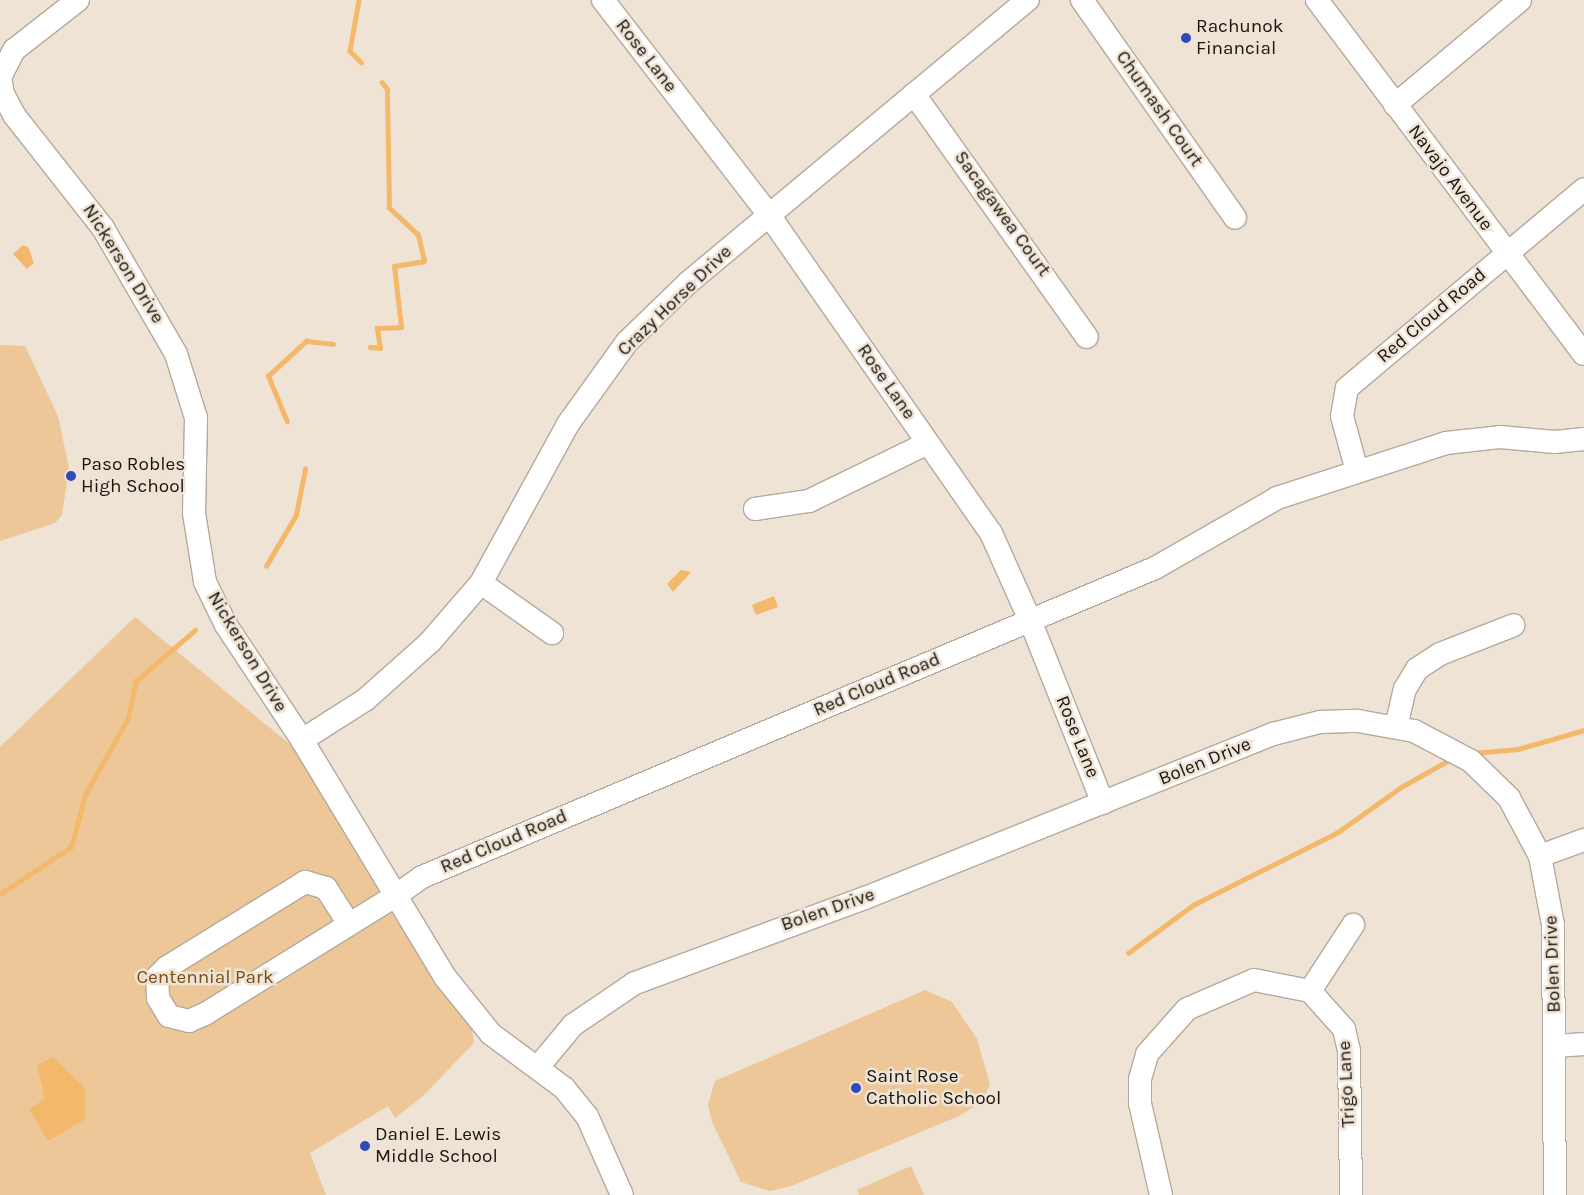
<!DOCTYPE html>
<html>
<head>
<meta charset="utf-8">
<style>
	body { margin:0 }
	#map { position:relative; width:1584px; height:1195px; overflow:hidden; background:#eee3d5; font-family:Karla,sans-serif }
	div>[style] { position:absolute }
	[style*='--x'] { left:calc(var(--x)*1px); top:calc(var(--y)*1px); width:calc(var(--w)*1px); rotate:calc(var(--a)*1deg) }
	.green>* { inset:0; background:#edc797 }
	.water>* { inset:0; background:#f3b869 }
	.stream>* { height:4.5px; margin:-2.25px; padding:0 2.25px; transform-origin:2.25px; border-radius:2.25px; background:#f3b869 }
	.roads { filter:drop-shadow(1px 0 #b4a99c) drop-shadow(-1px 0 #b4a99c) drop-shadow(0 1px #b4a99c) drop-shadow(0 -1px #b4a99c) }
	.minor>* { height:22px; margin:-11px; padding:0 11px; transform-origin:11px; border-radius:11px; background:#fff }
	.dots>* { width:14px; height:14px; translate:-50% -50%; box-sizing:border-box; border:2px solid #eee3d5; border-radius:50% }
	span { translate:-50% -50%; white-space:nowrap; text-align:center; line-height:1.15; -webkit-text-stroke:5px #eee3d5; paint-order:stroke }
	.poi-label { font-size:19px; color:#181410 }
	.left { translate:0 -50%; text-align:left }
	.street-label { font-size:19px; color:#181410 }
	.park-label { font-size:19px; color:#764f13 }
</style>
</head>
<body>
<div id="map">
	<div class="green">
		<i style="clip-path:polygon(0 345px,25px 346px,58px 416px,69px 468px,62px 515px,55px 523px,0 541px)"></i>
		<i style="clip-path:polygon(135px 617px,319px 768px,469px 1011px,474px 1043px,422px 1097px,395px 1118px,388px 1106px,310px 1153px,326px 1195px,0 1195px,0 747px)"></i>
		<i style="clip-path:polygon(925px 990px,952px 1002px,977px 1039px,990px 1084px,982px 1102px,959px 1116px,791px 1186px,770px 1191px,741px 1182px,712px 1122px,708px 1104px,715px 1081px)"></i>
		<i style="clip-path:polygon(911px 1166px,924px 1195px,859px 1195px,857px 1190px)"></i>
	</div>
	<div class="water">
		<i style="clip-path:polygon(23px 245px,28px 247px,34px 263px,27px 269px,13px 254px)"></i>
		<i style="clip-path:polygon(681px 570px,691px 572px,673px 592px,667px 584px)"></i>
		<i style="clip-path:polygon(774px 596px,778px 607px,756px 615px,752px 605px)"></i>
		<i style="clip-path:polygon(53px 1057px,85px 1088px,85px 1119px,48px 1141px,29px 1109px,45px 1099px,37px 1065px)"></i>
	</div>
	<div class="stream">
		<i style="--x:359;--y:0;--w:52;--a:100"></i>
		<i style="--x:350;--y:51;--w:16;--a:45"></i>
		<i style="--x:370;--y:347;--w:10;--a:6"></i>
		<i style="--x:380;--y:348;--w:20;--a:-99"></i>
		<i style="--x:377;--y:328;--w:24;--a:-2"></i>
		<i style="--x:401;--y:327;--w:61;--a:-96.5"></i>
		<i style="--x:394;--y:266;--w:30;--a:-9"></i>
		<i style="--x:424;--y:261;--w:27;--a:-103"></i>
		<i style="--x:418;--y:235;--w:40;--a:-137"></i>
		<i style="--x:389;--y:208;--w:119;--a:-91"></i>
		<i style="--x:387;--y:89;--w:8;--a:-130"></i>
		<i style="--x:287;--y:422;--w:50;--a:-112.4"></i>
		<i style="--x:268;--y:376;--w:52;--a:-42.6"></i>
		<i style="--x:306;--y:341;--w:27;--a:6"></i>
		<i style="--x:266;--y:566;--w:59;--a:-59.5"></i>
		<i style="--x:296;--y:515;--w:47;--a:-78.9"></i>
		<i style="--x:1473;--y:753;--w:45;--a:-5.1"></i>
		<i style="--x:1518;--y:749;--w:69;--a:-16.1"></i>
		<i style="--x:0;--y:894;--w:85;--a:-33.5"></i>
		<i style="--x:71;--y:847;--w:54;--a:-74.9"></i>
		<i style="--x:85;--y:795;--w:88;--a:-60.8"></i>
		<i style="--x:128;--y:718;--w:38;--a:-78"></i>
		<i style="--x:136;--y:681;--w:78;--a:-40.8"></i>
		<i style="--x:1128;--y:953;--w:81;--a:-36.4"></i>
		<i style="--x:1193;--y:905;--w:162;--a:-26.7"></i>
		<i style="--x:1338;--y:832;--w:77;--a:-35.5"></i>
		<i style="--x:1401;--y:787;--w:57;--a:-29.2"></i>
	</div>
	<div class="roads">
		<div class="minor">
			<i style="--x:78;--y:0;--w:81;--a:142"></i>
			<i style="--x:14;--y:50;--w:30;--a:117"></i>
			<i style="--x:0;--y:77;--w:17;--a:80"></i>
			<i style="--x:3;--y:94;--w:24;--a:62"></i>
			<i style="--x:14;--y:115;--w:144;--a:51.8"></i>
			<i style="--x:103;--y:228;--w:146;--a:59.9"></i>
			<i style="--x:176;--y:354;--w:67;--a:72.6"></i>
			<i style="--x:196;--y:418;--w:95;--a:91.2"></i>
			<i style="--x:194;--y:513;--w:70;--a:80.9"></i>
			<i style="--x:205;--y:582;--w:48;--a:64"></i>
			<i style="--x:226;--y:625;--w:138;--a:56.5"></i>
			<i style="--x:302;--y:740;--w:277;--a:58.9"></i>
			<i style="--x:445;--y:977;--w:73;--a:51.1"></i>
			<i style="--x:491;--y:1034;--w:91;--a:36.5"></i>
			<i style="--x:564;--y:1088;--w:36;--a:51"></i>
			<i style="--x:587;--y:1116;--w:86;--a:66.1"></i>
			<i style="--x:603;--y:0;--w:272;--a:52.3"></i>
			<i style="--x:769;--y:215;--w:388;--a:55.1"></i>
			<i style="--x:991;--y:533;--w:95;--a:65.9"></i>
			<i style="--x:1030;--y:620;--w:197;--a:68.3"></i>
			<i style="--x:1082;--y:0;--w:266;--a:54.9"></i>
			<i style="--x:1317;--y:0;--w:443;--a:53"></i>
			<i style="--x:914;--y:94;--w:298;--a:54.6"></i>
			<i style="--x:1395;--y:105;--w:163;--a:-40"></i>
			<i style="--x:1357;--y:471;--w:57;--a:-105.3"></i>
			<i style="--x:1342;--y:416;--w:28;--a:-80"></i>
			<i style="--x:1347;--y:388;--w:309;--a:-40"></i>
			<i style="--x:755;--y:509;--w:55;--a:-8.4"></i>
			<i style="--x:809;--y:501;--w:132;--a:-26"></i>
			<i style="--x:481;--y:583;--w:87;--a:35.2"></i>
			<i style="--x:1396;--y:727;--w:39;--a:-77"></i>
			<i style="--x:1405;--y:689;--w:23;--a:-59"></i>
			<i style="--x:1417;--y:669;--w:27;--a:-33"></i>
			<i style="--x:1440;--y:654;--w:79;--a:-21.4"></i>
			<i style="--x:302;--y:740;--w:75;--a:-32.4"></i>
			<i style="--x:365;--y:700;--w:87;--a:-41.7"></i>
			<i style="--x:430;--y:642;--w:78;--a:-49.2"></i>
			<i style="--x:481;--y:583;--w:181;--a:-61.3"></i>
			<i style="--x:568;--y:424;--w:101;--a:-54.3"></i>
			<i style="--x:627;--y:342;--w:86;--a:-44.1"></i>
			<i style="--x:689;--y:282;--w:441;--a:-39.8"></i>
			<i style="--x:1540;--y:856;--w:47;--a:-20"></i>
			<i style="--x:349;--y:924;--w:43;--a:-122.6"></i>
			<i style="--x:326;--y:888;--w:22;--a:-164"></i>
			<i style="--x:305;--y:882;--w:163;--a:148.3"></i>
			<i style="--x:166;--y:968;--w:13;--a:135"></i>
			<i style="--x:157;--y:977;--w:21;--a:87"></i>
			<i style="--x:158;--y:998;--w:21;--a:59"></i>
			<i style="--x:169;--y:1016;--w:21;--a:14"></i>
			<i style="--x:189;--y:1021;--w:17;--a:-24"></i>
			<i style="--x:205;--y:1014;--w:224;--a:-31.8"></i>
			<i style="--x:395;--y:896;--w:33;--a:-35"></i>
			<i style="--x:422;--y:877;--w:795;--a:-22.86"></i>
			<i style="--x:1155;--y:568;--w:141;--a:-29.8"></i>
			<i style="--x:1277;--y:498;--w:178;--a:-18"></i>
			<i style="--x:1446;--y:443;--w:54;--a:-6.3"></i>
			<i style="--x:1500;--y:437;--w:55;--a:5.2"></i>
			<i style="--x:1555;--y:442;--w:29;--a:-6"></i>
			<i style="--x:1310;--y:991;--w:79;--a:-56.9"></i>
			<i style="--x:1556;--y:1046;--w:28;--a:-4"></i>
			<i style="--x:538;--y:1067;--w:55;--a:-50.2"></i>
			<i style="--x:573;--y:1025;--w:75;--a:-34.1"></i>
			<i style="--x:635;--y:983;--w:245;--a:-20.3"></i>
			<i style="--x:865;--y:898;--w:440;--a:-21.9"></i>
			<i style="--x:1273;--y:734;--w:49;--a:-14.3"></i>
			<i style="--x:1320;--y:722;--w:38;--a:-2"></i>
			<i style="--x:1358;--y:721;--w:57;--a:10.1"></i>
			<i style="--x:1414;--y:731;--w:64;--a:27.8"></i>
			<i style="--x:1471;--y:761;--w:53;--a:44.2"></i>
			<i style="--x:1509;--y:798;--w:66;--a:61.9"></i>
			<i style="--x:1540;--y:856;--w:70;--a:79.3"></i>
			<i style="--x:1553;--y:925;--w:270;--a:89.6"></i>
			<i style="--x:1161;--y:1195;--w:94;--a:-102.9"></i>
			<i style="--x:1140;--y:1103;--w:24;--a:-90"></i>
			<i style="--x:1140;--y:1079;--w:26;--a:-74"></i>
			<i style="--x:1147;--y:1054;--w:60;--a:-48.4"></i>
			<i style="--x:1187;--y:1009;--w:73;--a:-23.4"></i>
			<i style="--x:1254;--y:980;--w:57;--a:11.1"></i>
			<i style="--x:1310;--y:991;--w:51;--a:48.2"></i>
			<i style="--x:1344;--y:1029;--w:23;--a:77"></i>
			<i style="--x:1349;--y:1051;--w:144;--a:89.2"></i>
		</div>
	</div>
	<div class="dots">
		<i style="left:1186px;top:38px;background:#2e49b9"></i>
		<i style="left:71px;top:476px;background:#2e49b9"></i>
		<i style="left:856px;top:1088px;background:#2e49b9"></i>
		<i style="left:365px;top:1146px;background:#2e49b9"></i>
	</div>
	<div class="poi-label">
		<span class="left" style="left:1196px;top:38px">Rachunok<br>Financial</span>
		<span class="left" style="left:81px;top:476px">Paso Robles<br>High School</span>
		<span class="left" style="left:866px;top:1088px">Saint Rose<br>Catholic School</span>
		<span class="left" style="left:375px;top:1146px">Daniel E. Lewis<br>Middle School</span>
	</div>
	<div class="street-label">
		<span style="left:646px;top:56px;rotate:52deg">Rose Lane</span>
		<span style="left:1159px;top:109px;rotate:55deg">Chumash Court</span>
		<span style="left:1450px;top:178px;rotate:53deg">Navajo Avenue</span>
		<span style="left:1002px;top:214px;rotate:54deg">Sacagawea Court</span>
		<span style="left:123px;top:264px;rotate:58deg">Nickerson Drive</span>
		<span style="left:675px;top:301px;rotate:-44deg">Crazy Horse Drive</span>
		<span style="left:1432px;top:316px;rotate:-40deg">Red Cloud Road</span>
		<span style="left:886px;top:382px;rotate:55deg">Rose Lane</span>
		<span style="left:247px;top:652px;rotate:59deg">Nickerson Drive</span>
		<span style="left:877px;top:685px;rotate:-23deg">Red Cloud Road</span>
		<span style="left:1077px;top:737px;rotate:68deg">Rose Lane</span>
		<span style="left:1205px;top:762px;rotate:-22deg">Bolen Drive</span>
		<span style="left:504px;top:842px;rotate:-23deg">Red Cloud Road</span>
		<span style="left:828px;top:910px;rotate:-19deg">Bolen Drive</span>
		<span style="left:1553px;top:964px;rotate:-92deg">Bolen Drive</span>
		<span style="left:1347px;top:1084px;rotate:-93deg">Trigo Lane</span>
	</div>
	<div class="park-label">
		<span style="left:205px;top:978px">Centennial Park</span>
	</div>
</div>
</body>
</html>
